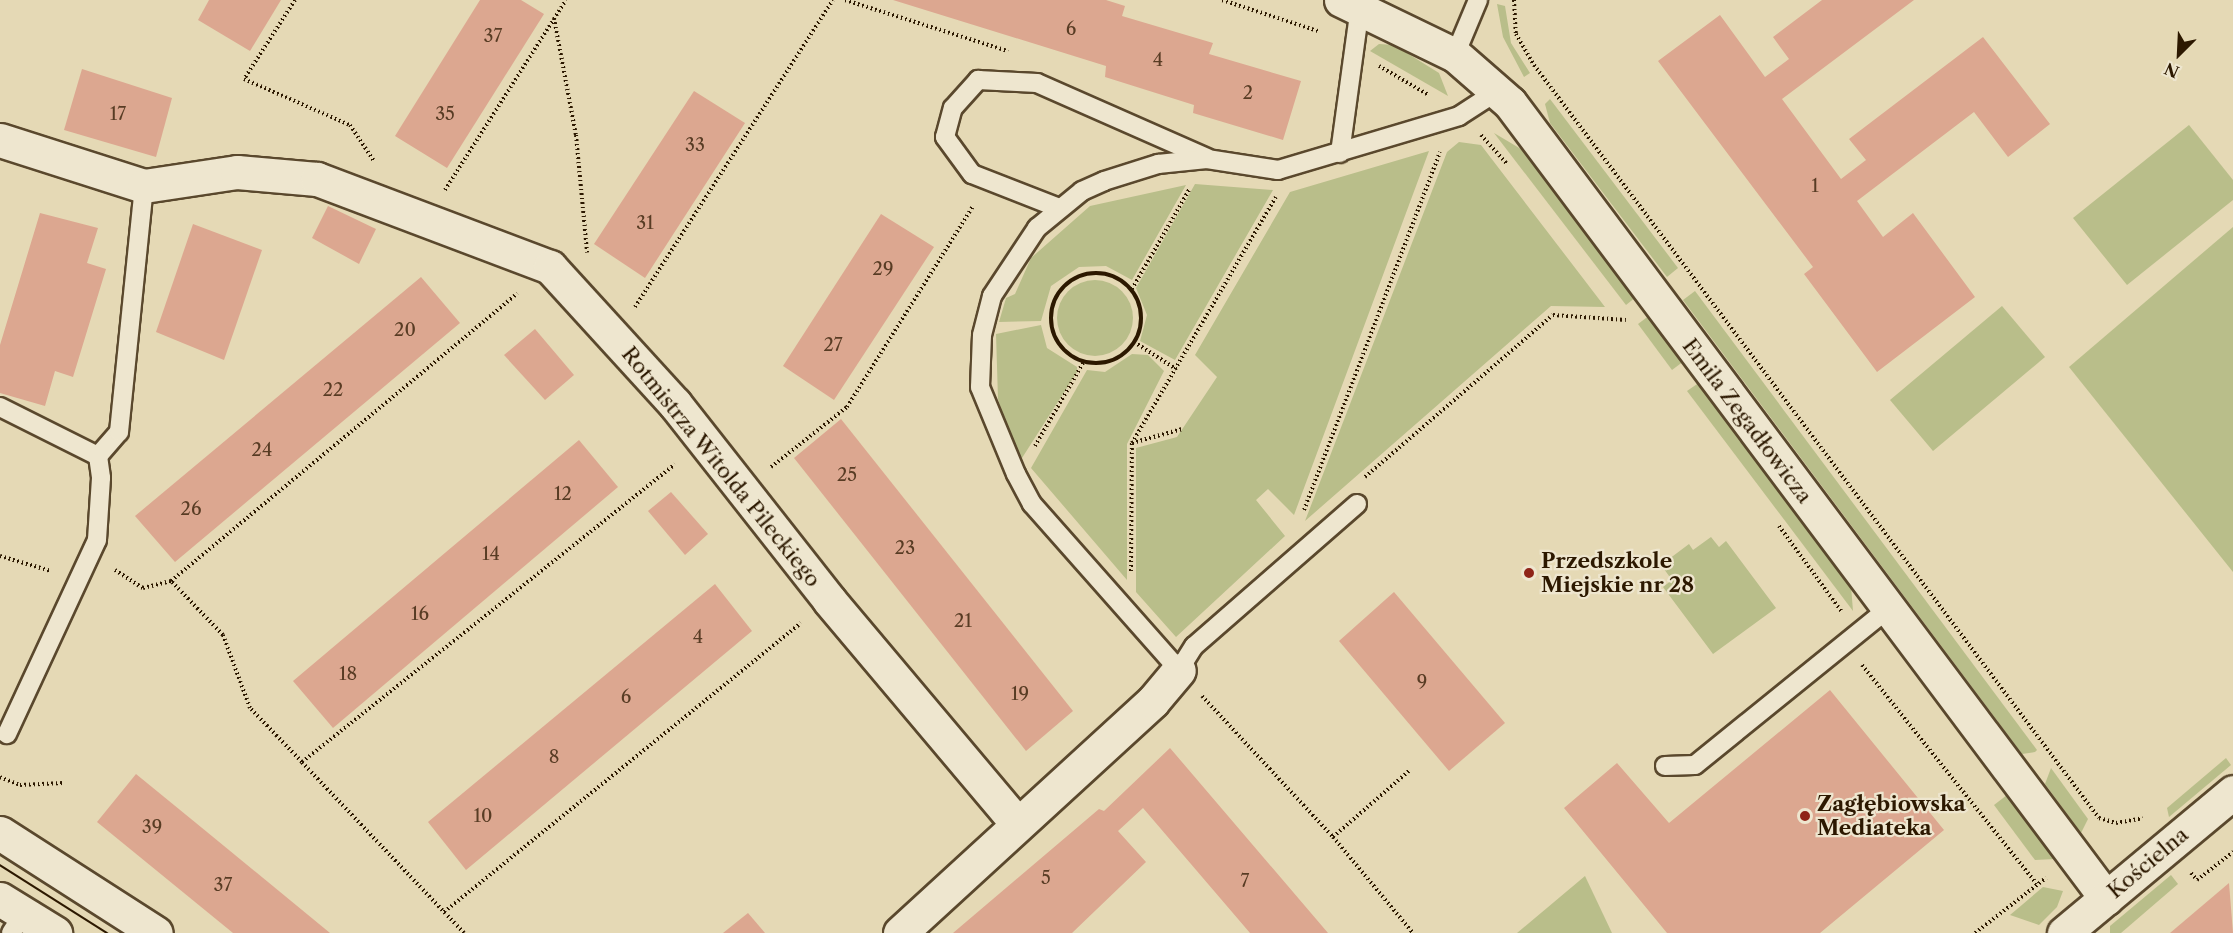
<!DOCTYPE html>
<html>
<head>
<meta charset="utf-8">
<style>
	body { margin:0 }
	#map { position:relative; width:2233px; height:933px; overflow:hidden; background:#e5d9b5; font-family:"Libre Caslon Text",serif }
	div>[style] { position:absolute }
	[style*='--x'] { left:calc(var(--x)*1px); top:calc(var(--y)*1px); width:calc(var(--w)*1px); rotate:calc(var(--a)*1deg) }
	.green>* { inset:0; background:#b9be8a }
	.round { border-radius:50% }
	.building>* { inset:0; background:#dca790 }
	.path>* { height:4px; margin-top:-2px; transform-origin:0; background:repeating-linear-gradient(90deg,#2c1800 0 1.5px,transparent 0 4.5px) }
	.path>.ring { margin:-2px; padding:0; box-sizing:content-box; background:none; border:4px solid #2c1800; border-radius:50% }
	.roads { filter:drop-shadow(2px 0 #5a482d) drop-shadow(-2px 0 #5a482d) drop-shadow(0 2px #5a482d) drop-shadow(0 -2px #5a482d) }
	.service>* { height:18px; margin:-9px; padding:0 9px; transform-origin:9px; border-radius:9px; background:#eee6cf }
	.minor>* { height:33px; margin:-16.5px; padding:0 16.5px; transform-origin:16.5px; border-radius:16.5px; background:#eee6cf }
	.tertiary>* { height:33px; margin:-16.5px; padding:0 16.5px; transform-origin:16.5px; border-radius:16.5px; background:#eee6cf }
	.secondary>* { height:33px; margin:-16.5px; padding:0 16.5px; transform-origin:16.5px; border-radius:16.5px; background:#eee6cf }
	.tram>* { height:1.5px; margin:-0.75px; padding:0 0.75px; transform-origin:0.75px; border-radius:0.75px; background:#2c1800 }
	.dots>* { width:16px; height:16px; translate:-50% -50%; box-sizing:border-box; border:3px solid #eee6cf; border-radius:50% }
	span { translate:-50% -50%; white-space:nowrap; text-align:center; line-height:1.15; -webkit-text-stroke:4.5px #eee6cf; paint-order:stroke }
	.number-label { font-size:18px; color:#583c24 }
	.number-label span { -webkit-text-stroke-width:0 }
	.street-label { font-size:21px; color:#2c1800 }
	.poi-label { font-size:21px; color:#2c1800; font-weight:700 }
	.left { translate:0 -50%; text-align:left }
	.north { position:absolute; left:2149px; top:24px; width:60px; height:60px; -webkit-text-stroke:4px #eee6cf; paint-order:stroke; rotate:204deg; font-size:16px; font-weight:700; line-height:24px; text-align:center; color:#2c1800 }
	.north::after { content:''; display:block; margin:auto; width:21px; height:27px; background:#2c1800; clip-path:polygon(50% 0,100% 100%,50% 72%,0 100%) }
</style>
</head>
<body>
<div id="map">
	<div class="green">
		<i style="clip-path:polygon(1497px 4px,1505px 6px,1511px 43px,1530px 73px,1524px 77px,1503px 37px)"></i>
		<i style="clip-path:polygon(1379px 44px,1394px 45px,1439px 73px,1448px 96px,1370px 51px)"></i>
		<i style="clip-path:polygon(1550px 99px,1678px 268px,1667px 277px,1550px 123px,1545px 104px)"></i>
		<i style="clip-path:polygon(2189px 125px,2233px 180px,2233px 200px,2127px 285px,2073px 218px)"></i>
		<i style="clip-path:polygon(1494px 133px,1526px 152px,1636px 297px,1626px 305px)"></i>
		<i style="clip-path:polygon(1459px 142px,1481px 145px,1605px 307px,1551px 306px,1305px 521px,1447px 152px)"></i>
		<i style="clip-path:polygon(1429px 151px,1294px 515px,1268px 489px,1256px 500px,1285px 536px,1176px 637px,1136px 592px,1136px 448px,1177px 437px,1217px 377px,1195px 355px,1290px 192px)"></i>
		<i style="clip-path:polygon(1195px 184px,1273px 190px,1175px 360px,1140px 341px,1147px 315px,1136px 288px)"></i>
		<i style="clip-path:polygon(1186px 185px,1132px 280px,1106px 266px,1079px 267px,1051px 286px,1041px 321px,999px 322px,1006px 298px,1015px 294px,1031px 258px,1090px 206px)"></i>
		<i style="clip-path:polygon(2233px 227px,2233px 572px,2069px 367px)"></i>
		<i class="round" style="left:1057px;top:280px;width:76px;height:76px"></i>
		<i style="clip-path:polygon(1695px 291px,2037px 750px,2035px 752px,2022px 754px,1683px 300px)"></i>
		<i style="clip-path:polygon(2002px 306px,2045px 357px,1933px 451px,1890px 400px)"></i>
		<i style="clip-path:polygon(1650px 315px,1684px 361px,1672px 370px,1638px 324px)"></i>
		<i style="clip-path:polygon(1041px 325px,1047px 348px,1077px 367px,1077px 372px,1022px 458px,1008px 435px,998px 399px,996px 334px)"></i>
		<i style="clip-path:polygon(1132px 354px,1148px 355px,1164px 371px,1127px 444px,1127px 580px,1031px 468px,1087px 370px,1105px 372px)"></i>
		<i style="clip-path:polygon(1700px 382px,1851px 586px,1853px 611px,1687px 391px)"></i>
		<i style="clip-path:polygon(1711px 537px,1719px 547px,1726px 541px,1776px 608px,1713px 654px,1663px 587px,1672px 580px,1661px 565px,1689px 544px,1693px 550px)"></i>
		<i style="clip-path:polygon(2226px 758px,2231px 765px,2169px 817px,2167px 808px)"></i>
		<i style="clip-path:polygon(2051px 768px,2088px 819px,2081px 833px,2045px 784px)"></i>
		<i style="clip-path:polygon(2007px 795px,2055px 859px,2035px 860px,1994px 805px)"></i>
		<i style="clip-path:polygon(2171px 875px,2178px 884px,2121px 933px,2110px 933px,2110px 926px)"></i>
		<i style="clip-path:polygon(1585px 876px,1612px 933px,1517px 933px)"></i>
		<i style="clip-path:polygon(2043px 887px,2063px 891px,2057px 907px,2039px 925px,2010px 915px)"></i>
	</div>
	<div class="building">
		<i style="clip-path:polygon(209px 0,281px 0,250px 51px,198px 20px)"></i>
		<i style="clip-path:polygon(480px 0,521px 0,544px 14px,447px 168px,395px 136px)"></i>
		<i style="clip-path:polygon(893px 0,1106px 0,1125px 6px,1122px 16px,1213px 43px,1209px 54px,1301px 81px,1283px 140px,1193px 113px,1194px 105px,1105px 77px,1106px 66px)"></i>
		<i style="clip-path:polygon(1822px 0,1914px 0,1782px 99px,1841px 179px,1866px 160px,1849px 139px,1983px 37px,2050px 124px,2008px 157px,1974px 112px,1857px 201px,1883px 237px,1913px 213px,1975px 297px,1877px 372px,1804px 274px,1813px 267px,1658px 61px,1720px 15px,1765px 77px,1789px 59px,1773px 37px)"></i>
		<i style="clip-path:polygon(82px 69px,172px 98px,156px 157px,64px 130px)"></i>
		<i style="clip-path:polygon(694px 91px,745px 123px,645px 278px,594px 244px)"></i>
		<i style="clip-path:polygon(328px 206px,376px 229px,359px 264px,312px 238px)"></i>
		<i style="clip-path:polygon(40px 213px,98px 228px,87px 263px,106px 269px,73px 377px,55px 371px,45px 406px,0 393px,0 345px)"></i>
		<i style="clip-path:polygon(881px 214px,934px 247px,834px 400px,783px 366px)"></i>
		<i style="clip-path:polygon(193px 224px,262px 250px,224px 360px,156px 332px)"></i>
		<i style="clip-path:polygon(421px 277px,460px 323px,175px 562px,135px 516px)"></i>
		<i style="clip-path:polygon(535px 329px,574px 375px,545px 400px,504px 355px)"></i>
		<i style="clip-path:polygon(841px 419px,1073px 711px,1026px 751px,794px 458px)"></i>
		<i style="clip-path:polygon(579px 440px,618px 487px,333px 728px,293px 681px)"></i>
		<i style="clip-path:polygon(671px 492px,708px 534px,685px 555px,648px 511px)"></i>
		<i style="clip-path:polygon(715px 584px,752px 631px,466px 870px,428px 822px)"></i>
		<i style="clip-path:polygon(1394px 592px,1505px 723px,1449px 771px,1339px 641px)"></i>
		<i style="clip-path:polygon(1830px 690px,1944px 830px,1820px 933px,1667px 933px,1564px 808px,1617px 763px,1669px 823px)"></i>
		<i style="clip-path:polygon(1170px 748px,1328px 933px,1250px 933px,1143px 808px,1118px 831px,1146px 862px,1072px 933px,953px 933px,1099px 809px,1104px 811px)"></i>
		<i style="clip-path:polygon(136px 774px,207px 832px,330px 933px,233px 933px,97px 822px)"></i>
		<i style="clip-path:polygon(2229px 883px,2233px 933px,2170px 933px)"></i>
		<i style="clip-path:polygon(748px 913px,765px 933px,723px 933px)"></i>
	</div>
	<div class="path">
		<i style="--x:295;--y:0;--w:94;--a:122.8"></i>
		<i style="--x:244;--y:79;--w:116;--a:23.5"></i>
		<i style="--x:350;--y:125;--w:43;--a:56.3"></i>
		<i style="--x:845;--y:0;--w:171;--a:17.4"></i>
		<i style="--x:1222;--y:0;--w:101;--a:17.9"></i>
		<i style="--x:1514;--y:0;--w:34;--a:87"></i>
		<i style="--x:1516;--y:34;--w:36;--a:60"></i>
		<i style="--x:1534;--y:65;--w:941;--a:53.12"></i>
		<i style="--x:2099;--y:818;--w:18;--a:16"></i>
		<i style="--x:2116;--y:823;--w:27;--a:-10"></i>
		<i style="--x:554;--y:18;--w:119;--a:79.4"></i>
		<i style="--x:576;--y:135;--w:118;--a:84.6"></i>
		<i style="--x:1379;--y:66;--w:56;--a:30.3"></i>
		<i style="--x:1481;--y:135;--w:40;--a:48"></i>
		<i style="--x:445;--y:190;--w:225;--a:-57.5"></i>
		<i class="ring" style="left:1051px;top:273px;width:86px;height:86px"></i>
		<i style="--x:1132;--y:289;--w:116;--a:-60.1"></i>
		<i style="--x:635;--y:307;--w:365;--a:-57.2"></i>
		<i style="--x:1134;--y:342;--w:50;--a:32.7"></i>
		<i style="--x:1132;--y:443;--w:285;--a:-59.7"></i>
		<i style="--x:1035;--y:446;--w:98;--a:-60"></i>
		<i style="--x:771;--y:467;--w:97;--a:-38.3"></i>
		<i style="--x:847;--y:407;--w:237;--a:-57.9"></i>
		<i style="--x:1365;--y:477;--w:248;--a:-40.8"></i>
		<i style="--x:1553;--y:315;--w:73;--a:3.9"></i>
		<i style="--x:1304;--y:510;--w:383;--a:-69.2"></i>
		<i style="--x:1779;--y:526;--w:107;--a:53.8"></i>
		<i style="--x:0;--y:556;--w:53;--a:16.4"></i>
		<i style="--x:115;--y:570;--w:33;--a:33"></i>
		<i style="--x:143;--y:588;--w:29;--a:-14"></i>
		<i style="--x:1131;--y:571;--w:128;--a:-89.6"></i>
		<i style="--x:1132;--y:443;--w:52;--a:-15.6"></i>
		<i style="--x:1862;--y:665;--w:280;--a:51.4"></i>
		<i style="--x:1202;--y:696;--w:192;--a:47.1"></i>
		<i style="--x:1333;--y:837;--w:125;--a:50.2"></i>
		<i style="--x:302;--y:762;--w:75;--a:-133.9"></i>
		<i style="--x:250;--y:708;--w:78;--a:-110.3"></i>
		<i style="--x:223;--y:635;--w:75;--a:-133.9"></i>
		<i style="--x:171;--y:581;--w:450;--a:-39.7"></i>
		<i style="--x:0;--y:777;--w:22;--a:22"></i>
		<i style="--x:20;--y:785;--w:43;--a:-2.7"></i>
		<i style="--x:1333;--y:837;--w:102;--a:-41"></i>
		<i style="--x:2191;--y:873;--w:9;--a:49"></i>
		<i style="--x:2197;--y:880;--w:46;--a:-37.9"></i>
		<i style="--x:444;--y:912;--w:459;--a:-39"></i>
		<i style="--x:464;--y:933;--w:236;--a:-133.5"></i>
		<i style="--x:302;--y:762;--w:477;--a:-38.6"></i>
		<i style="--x:1975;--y:933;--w:90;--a:-37.8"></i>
	</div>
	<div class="roads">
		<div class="service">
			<i style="--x:1455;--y:55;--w:60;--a:-67.3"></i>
			<i style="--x:1340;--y:153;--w:147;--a:-82.2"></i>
			<i style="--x:1059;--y:208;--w:93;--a:-158.7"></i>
			<i style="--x:972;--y:174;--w:46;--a:-126.1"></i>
			<i style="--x:945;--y:137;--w:30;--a:-75"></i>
			<i style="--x:953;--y:108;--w:38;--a:-48"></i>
			<i style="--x:978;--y:80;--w:59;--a:2.9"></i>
			<i style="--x:1037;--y:83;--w:186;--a:23.8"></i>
			<i style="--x:0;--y:407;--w:110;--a:26.6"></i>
			<i style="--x:98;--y:456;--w:22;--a:82"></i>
			<i style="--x:101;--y:478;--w:62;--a:93.7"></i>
			<i style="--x:97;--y:540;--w:214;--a:114.9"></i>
			<i style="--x:98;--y:456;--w:32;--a:-49"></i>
			<i style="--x:119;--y:432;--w:247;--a:-84.2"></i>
			<i style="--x:1357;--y:504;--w:216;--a:138.9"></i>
			<i style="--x:1194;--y:646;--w:28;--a:122"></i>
			<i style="--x:1179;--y:670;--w:222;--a:-131.5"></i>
			<i style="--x:1032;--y:504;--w:34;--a:-118"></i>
			<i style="--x:1016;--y:474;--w:94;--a:-112.5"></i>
			<i style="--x:980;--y:387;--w:52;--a:-87.8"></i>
			<i style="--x:982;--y:335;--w:40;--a:-75.6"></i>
			<i style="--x:992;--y:296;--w:82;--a:-56.5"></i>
			<i style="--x:1037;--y:228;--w:58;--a:-39.4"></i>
			<i style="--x:1082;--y:191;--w:24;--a:-24"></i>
			<i style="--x:1104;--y:181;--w:57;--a:-17.5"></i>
			<i style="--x:1158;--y:164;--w:49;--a:-5.8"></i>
			<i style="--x:1207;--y:159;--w:72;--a:8.8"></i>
			<i style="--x:1278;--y:170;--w:189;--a:-16.6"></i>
			<i style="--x:1459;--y:116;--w:48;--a:-33"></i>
			<i style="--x:1665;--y:766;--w:30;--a:-2"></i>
			<i style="--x:1695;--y:765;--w:250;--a:-39"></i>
			<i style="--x:11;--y:933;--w:24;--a:-57"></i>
		</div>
		<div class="minor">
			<i style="--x:1341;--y:0;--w:127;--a:25.8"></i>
			<i style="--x:1455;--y:55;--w:73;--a:41.1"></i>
			<i style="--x:1510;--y:103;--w:994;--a:53.14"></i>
			<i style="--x:0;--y:140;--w:151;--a:17.7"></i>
			<i style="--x:144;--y:186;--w:94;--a:-8.6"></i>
			<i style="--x:237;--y:172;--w:80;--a:5"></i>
			<i style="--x:317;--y:179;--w:249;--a:20.7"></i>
			<i style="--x:550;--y:267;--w:185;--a:47.6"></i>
			<i style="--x:675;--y:404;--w:249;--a:51.8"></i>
			<i style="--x:829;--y:600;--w:290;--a:49.9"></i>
			<i style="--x:900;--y:933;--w:343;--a:-42.5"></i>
			<i style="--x:1153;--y:701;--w:40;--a:-50"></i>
		</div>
		<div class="tertiary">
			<i style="--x:2064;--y:933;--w:220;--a:-39.8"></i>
		</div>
		<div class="secondary">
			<i style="--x:0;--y:833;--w:185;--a:32.7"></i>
			<i style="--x:0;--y:899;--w:65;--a:31.7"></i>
		</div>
	</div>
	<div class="tram">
		<i style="--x:0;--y:865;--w:127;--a:32.4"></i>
	</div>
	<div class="dots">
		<i style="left:1529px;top:573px;background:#8f2418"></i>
		<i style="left:1805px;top:816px;background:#8f2418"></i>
	</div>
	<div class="number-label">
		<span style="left:1071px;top:29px">6</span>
		<span style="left:493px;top:36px">37</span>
		<span style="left:1158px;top:60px">4</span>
		<span style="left:1248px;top:93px">2</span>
		<span style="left:118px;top:114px">17</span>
		<span style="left:445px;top:114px">35</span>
		<span style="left:695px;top:145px">33</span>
		<span style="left:1815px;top:186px">1</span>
		<span style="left:645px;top:223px">31</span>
		<span style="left:883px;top:269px">29</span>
		<span style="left:405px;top:330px">20</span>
		<span style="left:833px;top:345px">27</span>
		<span style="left:333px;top:390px">22</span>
		<span style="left:262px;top:450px">24</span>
		<span style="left:847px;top:475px">25</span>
		<span style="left:563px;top:494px">12</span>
		<span style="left:191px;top:509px">26</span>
		<span style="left:905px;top:548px">23</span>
		<span style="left:491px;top:554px">14</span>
		<span style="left:420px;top:614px">16</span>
		<span style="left:963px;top:621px">21</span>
		<span style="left:698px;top:637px">4</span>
		<span style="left:348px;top:674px">18</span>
		<span style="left:1422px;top:682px">9</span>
		<span style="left:1020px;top:694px">19</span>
		<span style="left:626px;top:697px">6</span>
		<span style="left:554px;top:757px">8</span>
		<span style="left:483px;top:816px">10</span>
		<span style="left:152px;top:827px">39</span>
		<span style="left:1046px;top:878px">5</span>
		<span style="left:1245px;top:881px">7</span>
		<span style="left:223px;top:885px">37</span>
	</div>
	<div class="street-label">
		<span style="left:1747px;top:421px;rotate:53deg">Emila Zegadłowicza</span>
		<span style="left:721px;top:467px;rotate:51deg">Rotmistrza Witolda Pileckiego</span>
		<span style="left:2148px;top:863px;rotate:-40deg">Kościelna</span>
	</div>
	<div class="poi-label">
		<span class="left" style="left:1541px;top:573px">Przedszkole<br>Miejskie nr 28</span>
		<span class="left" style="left:1817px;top:816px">Zagłębiowska<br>Mediateka</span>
	</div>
	<div class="north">N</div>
</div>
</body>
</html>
